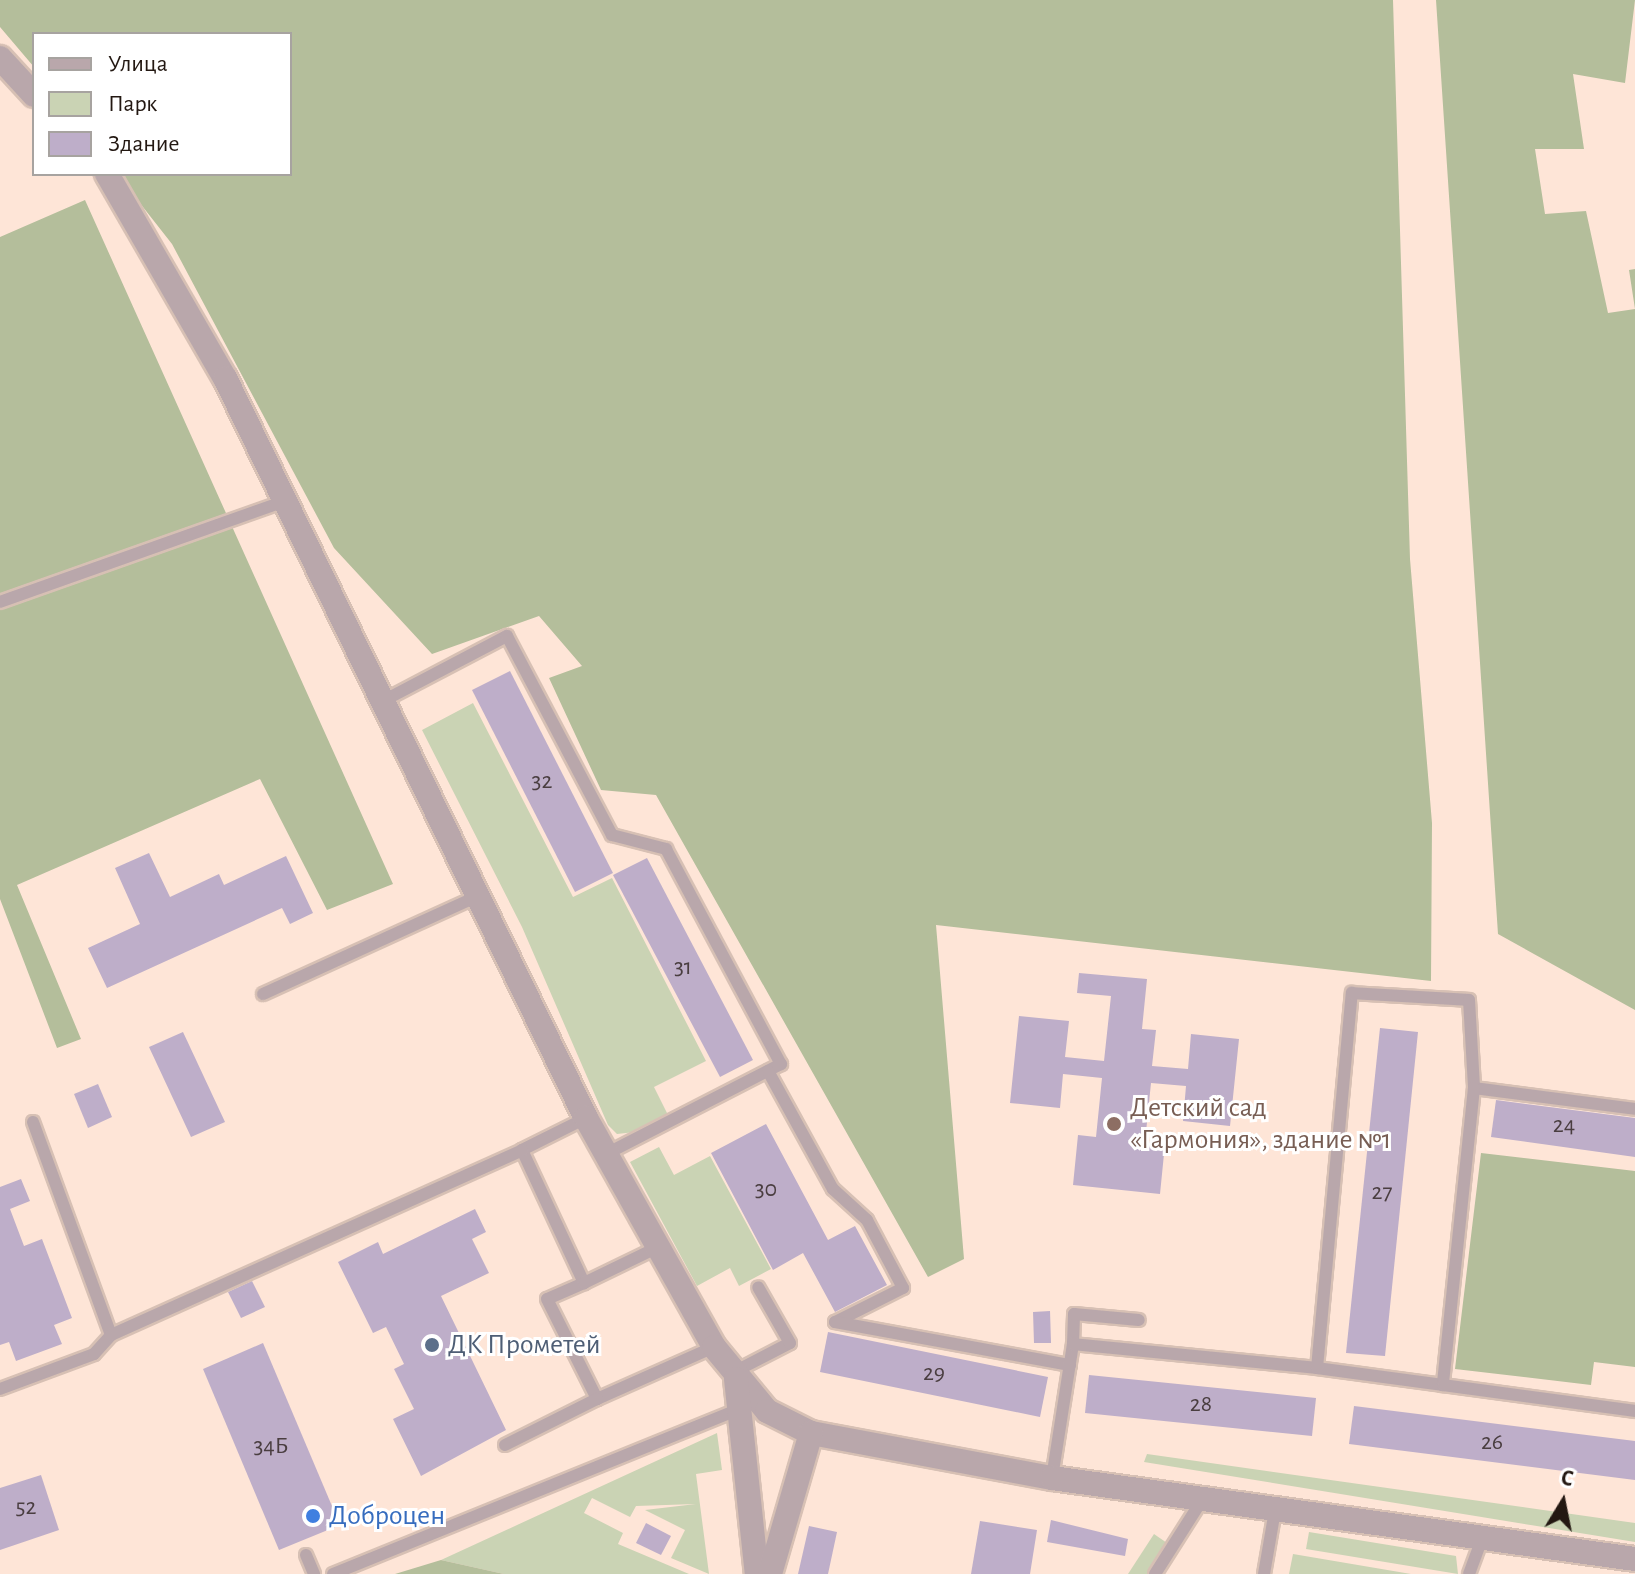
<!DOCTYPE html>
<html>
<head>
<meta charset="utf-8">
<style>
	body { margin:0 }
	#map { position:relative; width:1635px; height:1574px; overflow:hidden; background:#fee5d7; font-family:"Alegreya Sans",sans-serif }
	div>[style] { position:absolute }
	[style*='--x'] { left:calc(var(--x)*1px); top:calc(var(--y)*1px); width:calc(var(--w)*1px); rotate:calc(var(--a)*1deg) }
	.green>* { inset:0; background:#cad3b4 }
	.forest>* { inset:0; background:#b4be9b }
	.building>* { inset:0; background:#beaec9 }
	.roads { filter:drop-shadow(2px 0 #d7c0b4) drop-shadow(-2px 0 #d7c0b4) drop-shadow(0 2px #d7c0b4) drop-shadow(0 -2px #d7c0b4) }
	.lane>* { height:12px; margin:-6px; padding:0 6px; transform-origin:6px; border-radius:6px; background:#b9a7ab }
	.street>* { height:24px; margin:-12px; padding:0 12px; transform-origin:12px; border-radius:12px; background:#b9a7ab }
	.dots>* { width:22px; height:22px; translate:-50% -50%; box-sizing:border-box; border:4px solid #fff; border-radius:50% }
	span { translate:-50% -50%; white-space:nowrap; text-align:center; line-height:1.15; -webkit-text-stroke:6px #fff; paint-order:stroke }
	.number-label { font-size:24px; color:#4a3e40 }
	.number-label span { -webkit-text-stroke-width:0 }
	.education-label { font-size:28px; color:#785e54 }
	.left { translate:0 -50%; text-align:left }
	.service-label { font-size:28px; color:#4e5e75 }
	.shop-label { font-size:28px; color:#366cbe }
	.legend { position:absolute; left:32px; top:32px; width:260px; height:144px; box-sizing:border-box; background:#fff; border:2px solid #a7a3a0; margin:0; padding:10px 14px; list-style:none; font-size:24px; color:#231812 }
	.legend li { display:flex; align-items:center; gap:16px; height:40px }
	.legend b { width:40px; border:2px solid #a7a3a0 }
	.north { position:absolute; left:1523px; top:1462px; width:80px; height:80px; -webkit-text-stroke:6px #fff; paint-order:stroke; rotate:10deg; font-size:22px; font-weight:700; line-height:32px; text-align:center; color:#231812 }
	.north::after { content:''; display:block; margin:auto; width:28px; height:36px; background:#231812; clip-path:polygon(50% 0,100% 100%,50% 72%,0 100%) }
</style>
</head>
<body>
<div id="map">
	<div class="green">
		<i style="clip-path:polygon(473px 703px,573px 897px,612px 878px,706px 1061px,654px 1087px,668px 1115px,635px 1132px,617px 1134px,608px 1125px,522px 927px,422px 730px)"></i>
		<i style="clip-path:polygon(659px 1147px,674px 1175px,710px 1156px,771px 1269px,739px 1286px,730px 1268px,697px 1286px,630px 1162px)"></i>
		<i style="clip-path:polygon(717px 1433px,722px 1470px,696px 1474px,709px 1574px,671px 1558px,685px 1530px,645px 1510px,696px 1504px,636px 1506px,630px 1517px,592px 1498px,584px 1513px,623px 1533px,618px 1544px,689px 1574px,504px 1574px,441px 1560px)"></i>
		<i style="clip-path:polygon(1147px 1454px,1635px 1523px,1635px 1542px,1144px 1462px)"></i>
		<i style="clip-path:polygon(1309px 1532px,1456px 1556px,1458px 1574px,1306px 1549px)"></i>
		<i style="clip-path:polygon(1154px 1534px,1167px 1543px,1147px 1574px,1128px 1574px)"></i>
		<i style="clip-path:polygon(1293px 1554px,1411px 1574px,1289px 1574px)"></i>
	</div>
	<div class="forest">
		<i style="clip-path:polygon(0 0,1393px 0,1410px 559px,1432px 823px,1431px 981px,936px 925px,964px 1259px,928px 1277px,656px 795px,601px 790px,549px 678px,582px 666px,539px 616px,432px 654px,334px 548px,172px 244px,117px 174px,290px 174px,290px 34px,34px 34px,34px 67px,0 27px)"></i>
		<i style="clip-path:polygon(1436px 0,1635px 0,1625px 83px,1573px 74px,1584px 149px,1535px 149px,1545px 214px,1586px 211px,1608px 313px,1635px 309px,1629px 270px,1635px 269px,1635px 1010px,1498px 934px)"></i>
		<i style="clip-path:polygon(85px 200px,393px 884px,327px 910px,260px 779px,17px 885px,81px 1039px,57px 1048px,0 899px,0 237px)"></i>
		<i style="clip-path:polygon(1481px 1153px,1635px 1171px,1635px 1367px,1594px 1362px,1591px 1385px,1455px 1369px)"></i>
		<i style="clip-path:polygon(441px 1560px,504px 1574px,395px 1574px)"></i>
	</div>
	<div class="building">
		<i style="clip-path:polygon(510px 671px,613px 873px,575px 892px,472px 690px)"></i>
		<i style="clip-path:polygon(149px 853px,170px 897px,219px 874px,224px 885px,286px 856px,313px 913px,290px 924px,282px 908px,107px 988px,88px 948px,140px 924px,115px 868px)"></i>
		<i style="clip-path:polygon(647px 858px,753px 1060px,720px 1077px,613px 875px)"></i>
		<i style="clip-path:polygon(1079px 973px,1147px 979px,1142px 1029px,1156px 1030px,1152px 1066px,1188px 1069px,1191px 1034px,1239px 1039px,1230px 1126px,1183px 1121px,1186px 1086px,1151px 1083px,1145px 1142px,1165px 1144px,1160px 1194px,1073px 1185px,1078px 1135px,1096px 1137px,1102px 1078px,1063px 1074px,1060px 1108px,1010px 1103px,1019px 1016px,1069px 1021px,1065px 1057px,1104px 1061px,1111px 996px,1077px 993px)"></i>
		<i style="clip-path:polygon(1380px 1028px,1418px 1032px,1385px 1356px,1346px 1353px)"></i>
		<i style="clip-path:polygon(183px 1032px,225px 1122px,191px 1137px,149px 1047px)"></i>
		<i style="clip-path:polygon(98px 1084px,112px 1117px,88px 1128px,74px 1094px)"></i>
		<i style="clip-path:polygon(1496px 1100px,1635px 1118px,1635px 1157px,1491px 1137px)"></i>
		<i style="clip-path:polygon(766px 1124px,828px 1240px,855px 1226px,887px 1285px,835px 1312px,803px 1253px,773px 1270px,711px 1153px)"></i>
		<i style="clip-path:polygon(21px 1179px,30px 1201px,10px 1209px,24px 1246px,42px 1239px,72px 1318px,54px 1325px,62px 1344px,16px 1361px,9px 1342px,0 1345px,0 1187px)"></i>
		<i style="clip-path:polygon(475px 1209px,486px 1232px,472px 1239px,489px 1273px,441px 1296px,506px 1430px,421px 1476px,393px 1419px,414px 1409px,394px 1369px,404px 1364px,386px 1327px,373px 1333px,338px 1262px,378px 1242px,383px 1254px)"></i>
		<i style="clip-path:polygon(252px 1281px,265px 1307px,241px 1318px,228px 1292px)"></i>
		<i style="clip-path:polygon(1050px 1311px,1051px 1343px,1034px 1343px,1033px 1312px)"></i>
		<i style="clip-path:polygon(828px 1332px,1048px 1377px,1040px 1417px,820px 1372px)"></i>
		<i style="clip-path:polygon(263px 1343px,340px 1525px,279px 1550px,203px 1369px)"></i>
		<i style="clip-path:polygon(1089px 1375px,1316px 1398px,1312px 1436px,1085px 1413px)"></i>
		<i style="clip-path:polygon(1354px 1406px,1635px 1441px,1635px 1480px,1349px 1444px)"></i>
		<i style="clip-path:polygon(41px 1475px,59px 1530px,0 1550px,0 1488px)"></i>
		<i style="clip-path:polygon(1051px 1520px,1128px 1539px,1125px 1556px,1047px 1542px)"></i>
		<i style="clip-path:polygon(980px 1521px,1037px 1530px,1030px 1574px,971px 1574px)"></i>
		<i style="clip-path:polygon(646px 1523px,671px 1536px,661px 1555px,636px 1543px)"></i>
		<i style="clip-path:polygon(809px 1526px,837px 1532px,828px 1574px,798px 1574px)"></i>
	</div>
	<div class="roads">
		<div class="lane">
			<i style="--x:0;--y:602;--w:302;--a:-19.5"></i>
			<i style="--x:383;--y:701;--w:140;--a:-27.7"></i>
			<i style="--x:507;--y:636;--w:225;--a:62.2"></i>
			<i style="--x:612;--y:835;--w:56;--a:14.5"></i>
			<i style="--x:666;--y:849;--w:244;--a:61.9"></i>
			<i style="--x:781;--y:1064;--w:197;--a:152.8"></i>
			<i style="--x:263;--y:994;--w:236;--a:-24.5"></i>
			<i style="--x:768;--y:1071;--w:135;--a:61.2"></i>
			<i style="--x:833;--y:1189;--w:46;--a:42.4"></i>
			<i style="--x:867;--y:1220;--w:77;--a:62.1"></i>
			<i style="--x:903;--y:1288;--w:76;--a:153.4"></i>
			<i style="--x:1474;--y:1088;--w:162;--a:7.4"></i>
			<i style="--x:586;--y:1118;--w:72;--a:153.4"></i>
			<i style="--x:522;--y:1150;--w:147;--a:65"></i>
			<i style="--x:584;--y:1283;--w:40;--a:156.6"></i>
			<i style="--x:547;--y:1299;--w:112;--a:63.4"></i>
			<i style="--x:597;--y:1399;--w:128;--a:-24"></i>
			<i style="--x:33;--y:1122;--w:227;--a:69.9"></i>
			<i style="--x:584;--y:1283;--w:82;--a:-25.9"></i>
			<i style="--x:835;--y:1322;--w:239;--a:10.4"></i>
			<i style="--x:1073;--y:1344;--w:30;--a:-88"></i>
			<i style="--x:1074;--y:1314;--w:65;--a:5.3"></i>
			<i style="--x:1317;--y:1368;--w:127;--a:7.7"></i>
			<i style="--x:732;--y:1373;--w:65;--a:-27.3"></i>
			<i style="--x:790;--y:1343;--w:64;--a:-119.7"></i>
			<i style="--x:0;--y:1389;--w:100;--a:-20.4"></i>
			<i style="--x:94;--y:1354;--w:25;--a:-48"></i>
			<i style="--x:111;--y:1335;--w:451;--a:-24.2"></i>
			<i style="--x:505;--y:1445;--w:103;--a:-26.6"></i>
			<i style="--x:1052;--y:1478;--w:136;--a:-81.1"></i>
			<i style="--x:1073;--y:1344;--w:245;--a:5.6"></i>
			<i style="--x:1317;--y:1368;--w:377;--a:-84.7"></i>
			<i style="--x:1352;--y:993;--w:117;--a:3.4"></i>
			<i style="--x:1469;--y:1000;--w:88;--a:86.7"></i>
			<i style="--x:1474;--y:1088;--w:299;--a:96"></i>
			<i style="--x:1443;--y:1385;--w:194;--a:7.7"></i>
			<i style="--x:306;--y:1555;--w:21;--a:67"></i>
			<i style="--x:333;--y:1574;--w:436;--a:-22.1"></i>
			<i style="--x:1155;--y:1574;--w:88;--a:-57.6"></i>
			<i style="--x:1264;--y:1574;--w:65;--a:-80.2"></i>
			<i style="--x:1469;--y:1574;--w:40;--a:-69.8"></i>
		</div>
		<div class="street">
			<i style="--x:0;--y:58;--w:50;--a:47.4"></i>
			<i style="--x:107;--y:174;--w:236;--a:60"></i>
			<i style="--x:225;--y:378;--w:823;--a:64"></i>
			<i style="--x:586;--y:1118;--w:262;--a:60.8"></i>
			<i style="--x:714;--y:1347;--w:83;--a:50.4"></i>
			<i style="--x:767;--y:1411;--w:49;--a:26.6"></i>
			<i style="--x:811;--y:1433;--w:245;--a:10.6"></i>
			<i style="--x:1052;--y:1478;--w:589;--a:7.91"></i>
			<i style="--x:736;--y:1379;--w:196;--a:83.9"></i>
			<i style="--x:770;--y:1574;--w:147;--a:-73.8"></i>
		</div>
	</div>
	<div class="dots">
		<i style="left:1114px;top:1124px;background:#8d6e63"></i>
		<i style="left:432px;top:1345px;background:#5c6f8a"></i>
		<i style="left:313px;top:1516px;background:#3f7fe0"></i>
	</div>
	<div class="number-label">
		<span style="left:542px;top:782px">32</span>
		<span style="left:683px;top:968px">31</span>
		<span style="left:1564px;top:1126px">24</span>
		<span style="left:766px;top:1190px">30</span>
		<span style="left:1382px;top:1193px">27</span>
		<span style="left:934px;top:1374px">29</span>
		<span style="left:1201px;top:1405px">28</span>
		<span style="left:1492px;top:1443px">26</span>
		<span style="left:271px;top:1447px">34Б</span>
		<span style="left:26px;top:1508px">52</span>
	</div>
	<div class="education-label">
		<span class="left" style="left:1130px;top:1124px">Детский сад<br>«Гармония», здание №1</span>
	</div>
	<div class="service-label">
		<span class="left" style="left:448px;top:1345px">ДК Прометей</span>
	</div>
	<div class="shop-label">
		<span class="left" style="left:329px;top:1516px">Доброцен</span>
	</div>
	<ul class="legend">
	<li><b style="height:10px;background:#b9a7ab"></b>Улица</li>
	<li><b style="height:22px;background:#cad3b4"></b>Парк</li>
	<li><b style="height:22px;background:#beaec9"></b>Здание</li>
	</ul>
	<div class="north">С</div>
</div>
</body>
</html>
